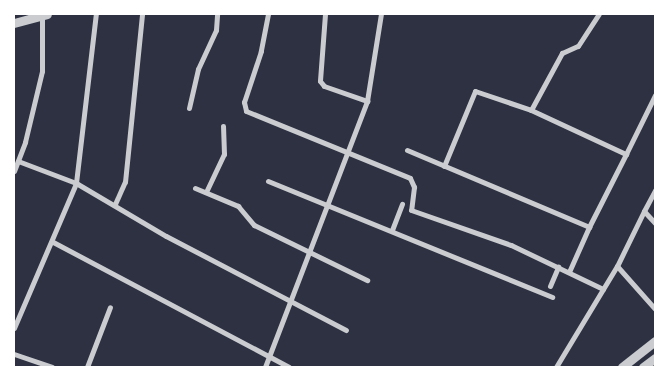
<!DOCTYPE html>
<html>
<head>
<meta charset="utf-8">
<style>
	body { margin:0 }
	#map { position:relative; width:669px; height:381px; overflow:hidden; background:#2d3142; font-family:Ubuntu,sans-serif }
	div>[style] { position:absolute }
	[style*='--x'] { left:calc(var(--x)*1px); top:calc(var(--y)*1px); width:calc(var(--w)*1px); rotate:calc(var(--a)*1deg) }
	.minor>* { height:5px; margin:-2.5px; padding:0 2.5px; transform-origin:2.5px; border-radius:2.5px; background:#caccd0 }
	.tertiary>* { height:9px; margin:-4.5px; padding:0 4.5px; transform-origin:4.5px; border-radius:4.5px; background:#caccd0 }
	span { translate:-50% -50%; white-space:nowrap; text-align:center; line-height:1.15; -webkit-text-stroke:5px #fff; paint-order:stroke }
	.frame { position:absolute; inset:0; border:15px solid #fff; pointer-events:none }
</style>
</head>
<body>
<div id="map">
	<div class="minor">
		<i style="--x:268;--y:14;--w:38;--a:101"></i>
		<i style="--x:261;--y:51;--w:54;--a:108.4"></i>
		<i style="--x:244;--y:102;--w:9;--a:77"></i>
		<i style="--x:246;--y:111;--w:177;--a:22.2"></i>
		<i style="--x:410;--y:178;--w:10;--a:66"></i>
		<i style="--x:414;--y:187;--w:23;--a:97"></i>
		<i style="--x:411;--y:210;--w:106;--a:19.3"></i>
		<i style="--x:511;--y:245;--w:102;--a:25.6"></i>
		<i style="--x:325;--y:14;--w:67;--a:94.3"></i>
		<i style="--x:320;--y:81;--w:6;--a:51"></i>
		<i style="--x:324;--y:86;--w:46;--a:19.2"></i>
		<i style="--x:189;--y:108;--w:40;--a:-77"></i>
		<i style="--x:198;--y:69;--w:43;--a:-65.2"></i>
		<i style="--x:216;--y:30;--w:16;--a:-86"></i>
		<i style="--x:531;--y:110;--w:65;--a:-61.5"></i>
		<i style="--x:562;--y:53;--w:17;--a:-24"></i>
		<i style="--x:578;--y:46;--w:38;--a:-57"></i>
		<i style="--x:407;--y:150;--w:198;--a:22.9"></i>
		<i style="--x:589;--y:227;--w:49;--a:114"></i>
		<i style="--x:18;--y:161;--w:62;--a:20.8"></i>
		<i style="--x:76;--y:183;--w:104;--a:30.5"></i>
		<i style="--x:166;--y:236;--w:203;--a:27.6"></i>
		<i style="--x:444;--y:166;--w:81;--a:-67.5"></i>
		<i style="--x:475;--y:91;--w:59;--a:18.7"></i>
		<i style="--x:531;--y:110;--w:105;--a:24.9"></i>
		<i style="--x:626;--y:154;--w:66;--a:-63.8"></i>
		<i style="--x:14;--y:171;--w:31;--a:-69"></i>
		<i style="--x:25;--y:142;--w:73;--a:-76.5"></i>
		<i style="--x:42;--y:71;--w:55;--a:-90"></i>
		<i style="--x:268;--y:181;--w:307;--a:22.2"></i>
		<i style="--x:195;--y:188;--w:47;--a:22.7"></i>
		<i style="--x:238;--y:206;--w:25;--a:50"></i>
		<i style="--x:254;--y:225;--w:126;--a:26"></i>
		<i style="--x:206;--y:192;--w:42;--a:-64.7"></i>
		<i style="--x:224;--y:154;--w:28;--a:-92"></i>
		<i style="--x:115;--y:204;--w:24;--a:-66"></i>
		<i style="--x:125;--y:182;--w:169;--a:-84.2"></i>
		<i style="--x:644;--y:211;--w:24;--a:-62"></i>
		<i style="--x:655;--y:223;--w:16;--a:-133"></i>
		<i style="--x:644;--y:211;--w:61;--a:116.1"></i>
		<i style="--x:617;--y:266;--w:57;--a:48.5"></i>
		<i style="--x:589;--y:227;--w:82;--a:-63.1"></i>
		<i style="--x:392;--y:230;--w:28;--a:-69"></i>
		<i style="--x:53;--y:242;--w:267;--a:27.9"></i>
		<i style="--x:550;--y:286;--w:21;--a:-67"></i>
		<i style="--x:14;--y:328;--w:158;--a:-66.8"></i>
		<i style="--x:76;--y:183;--w:170;--a:-83.3"></i>
		<i style="--x:14;--y:354;--w:40;--a:18.9"></i>
		<i style="--x:87;--y:367;--w:64;--a:-69"></i>
		<i style="--x:265;--y:367;--w:285;--a:-69"></i>
		<i style="--x:367;--y:101;--w:88;--a:-80.9"></i>
		<i style="--x:556;--y:367;--w:118;--a:-58.9"></i>
	</div>
	<div class="tertiary">
		<i style="--x:14;--y:23;--w:34;--a:-15"></i>
		<i style="--x:622;--y:367;--w:42;--a:-38.2"></i>
		<i style="--x:643;--y:367;--w:15;--a:-37"></i>
	</div>
	<div class="frame"></div>
</div>
</body>
</html>
